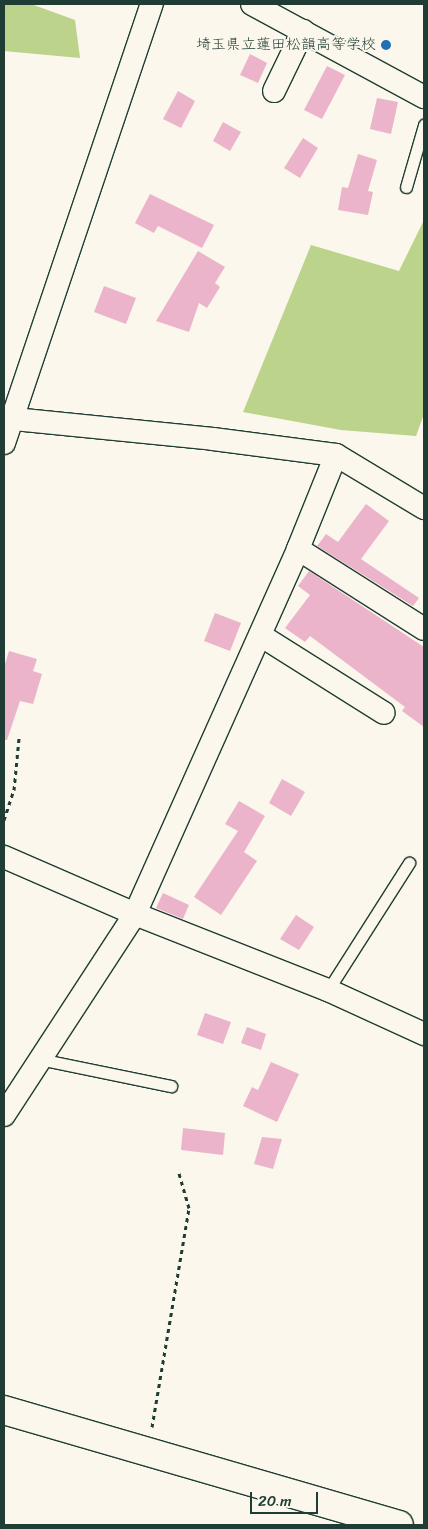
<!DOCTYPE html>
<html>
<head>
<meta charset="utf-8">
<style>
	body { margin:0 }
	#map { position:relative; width:428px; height:1529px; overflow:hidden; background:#fbf7ec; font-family:Sriracha,"Klee One",sans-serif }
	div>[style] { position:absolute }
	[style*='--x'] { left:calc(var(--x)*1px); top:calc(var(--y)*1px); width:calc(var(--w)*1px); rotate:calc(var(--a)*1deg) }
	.green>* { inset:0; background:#bbd38a }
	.building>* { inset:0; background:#ebb4ca }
	.path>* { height:3px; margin-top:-1.5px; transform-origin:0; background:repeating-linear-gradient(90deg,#1f3d34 0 4px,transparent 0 8px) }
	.roads { filter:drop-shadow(1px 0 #1f3d34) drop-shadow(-1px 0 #1f3d34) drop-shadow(0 1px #1f3d34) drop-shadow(0 -1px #1f3d34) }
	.lane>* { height:11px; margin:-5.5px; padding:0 5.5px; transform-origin:5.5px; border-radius:5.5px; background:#fbf7ec }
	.street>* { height:22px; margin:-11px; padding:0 11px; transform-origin:11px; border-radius:11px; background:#fbf7ec }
	.secondary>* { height:28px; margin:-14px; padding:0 14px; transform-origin:14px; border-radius:14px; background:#fbf7ec }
	.dots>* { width:14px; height:14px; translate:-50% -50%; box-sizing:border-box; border:2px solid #fbf7ec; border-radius:50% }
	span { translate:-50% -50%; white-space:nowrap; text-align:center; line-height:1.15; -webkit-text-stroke:4px #fbf7ec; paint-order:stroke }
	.poi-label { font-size:15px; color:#1f3d34 }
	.right { translate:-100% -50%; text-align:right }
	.frame { position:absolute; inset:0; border:5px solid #1f3d34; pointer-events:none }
	.scale { position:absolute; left:250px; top:1492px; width:68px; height:22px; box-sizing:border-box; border:2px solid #1f3d34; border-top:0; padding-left:6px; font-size:15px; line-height:18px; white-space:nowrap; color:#1f3d34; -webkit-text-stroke:4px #fbf7ec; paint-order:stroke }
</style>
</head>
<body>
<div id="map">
	<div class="green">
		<i style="clip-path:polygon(4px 4px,31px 4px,75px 20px,80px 58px,4px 51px)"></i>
		<i style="clip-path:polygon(424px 220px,424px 414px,416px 436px,341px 430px,243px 412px,311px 245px,399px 271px)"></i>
	</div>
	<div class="building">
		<i style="clip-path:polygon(250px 54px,267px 63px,258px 83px,240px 75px)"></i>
		<i style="clip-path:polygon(327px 66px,345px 75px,322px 119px,304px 110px)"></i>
		<i style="clip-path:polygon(178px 91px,195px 101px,181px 128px,163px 119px)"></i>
		<i style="clip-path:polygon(377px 98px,398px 102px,391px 134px,370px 129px)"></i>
		<i style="clip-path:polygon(223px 122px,241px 132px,230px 151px,213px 141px)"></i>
		<i style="clip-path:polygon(303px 138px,318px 148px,300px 178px,284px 168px)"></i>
		<i style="clip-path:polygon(358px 154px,377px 160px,368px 191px,373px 192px,368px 215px,338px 210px,342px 187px,348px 188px)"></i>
		<i style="clip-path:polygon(150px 194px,214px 225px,202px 248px,158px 226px,154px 233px,135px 223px)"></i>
		<i style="clip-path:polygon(198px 251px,225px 267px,215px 283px,220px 287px,207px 308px,199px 303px,189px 332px,156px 321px)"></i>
		<i style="clip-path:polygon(104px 286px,136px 298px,126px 324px,94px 312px)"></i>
		<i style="clip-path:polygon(366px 504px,389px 521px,361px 559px,419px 598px,413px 606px,317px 546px,326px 534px,338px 542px)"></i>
		<i style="clip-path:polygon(309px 571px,424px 647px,424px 727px,402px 711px,405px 707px,310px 636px,305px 642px,285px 628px,310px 595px,298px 586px)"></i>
		<i style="clip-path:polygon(215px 613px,241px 623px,230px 651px,204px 641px)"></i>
		<i style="clip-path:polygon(9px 651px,37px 659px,33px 671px,42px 674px,33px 704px,20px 701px,7px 740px,4px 740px,4px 667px)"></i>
		<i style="clip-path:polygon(282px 779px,305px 792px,291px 816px,269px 803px)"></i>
		<i style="clip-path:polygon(239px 801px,265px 816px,244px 852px,257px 861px,221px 915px,194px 897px,238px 831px,225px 824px)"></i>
		<i style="clip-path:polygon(163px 893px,189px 905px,183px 919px,156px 908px)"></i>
		<i style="clip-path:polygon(296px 915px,314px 927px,299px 950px,280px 939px)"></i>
		<i style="clip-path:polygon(205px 1013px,231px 1022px,223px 1044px,197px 1035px)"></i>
		<i style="clip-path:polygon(247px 1027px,266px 1034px,261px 1050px,241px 1043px)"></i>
		<i style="clip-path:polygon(271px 1062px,299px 1074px,277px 1122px,243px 1106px,252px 1087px,258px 1090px)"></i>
		<i style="clip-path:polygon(183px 1128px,225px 1133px,223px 1155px,181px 1150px)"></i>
		<i style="clip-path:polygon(262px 1137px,282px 1139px,273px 1169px,254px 1164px)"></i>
	</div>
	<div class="path">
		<i style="--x:4;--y:820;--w:32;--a:-72"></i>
		<i style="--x:14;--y:790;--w:52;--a:-84.5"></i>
		<i style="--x:152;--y:1427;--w:222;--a:-80.4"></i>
		<i style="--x:189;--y:1208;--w:40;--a:-106"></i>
	</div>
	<div class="roads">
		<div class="lane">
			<i style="--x:406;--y:187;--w:65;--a:-73.8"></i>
			<i style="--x:328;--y:990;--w:151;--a:-57.5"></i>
			<i style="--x:39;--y:1059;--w:135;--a:11.6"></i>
		</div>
		<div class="street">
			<i style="--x:252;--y:4;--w:196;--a:28.4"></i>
			<i style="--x:274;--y:91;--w:67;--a:-64.2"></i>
			<i style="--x:4;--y:418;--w:210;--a:5.7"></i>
			<i style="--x:213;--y:439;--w:124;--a:7.4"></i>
			<i style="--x:336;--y:455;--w:103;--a:31.1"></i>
			<i style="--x:4;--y:443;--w:463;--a:-71.4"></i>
			<i style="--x:298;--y:549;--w:149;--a:32.4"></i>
			<i style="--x:260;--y:635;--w:146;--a:32.2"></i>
			<i style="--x:4;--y:857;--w:143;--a:23.5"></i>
			<i style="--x:135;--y:914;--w:207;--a:21.5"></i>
			<i style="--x:328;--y:990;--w:106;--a:24.6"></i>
			<i style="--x:4;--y:1115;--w:240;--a:-56.9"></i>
			<i style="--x:135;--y:914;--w:400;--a:-65.9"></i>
			<i style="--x:298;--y:549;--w:101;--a:-68"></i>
		</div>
		<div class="secondary">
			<i style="--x:4;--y:1410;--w:411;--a:16.2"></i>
		</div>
	</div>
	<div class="dots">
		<i style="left:386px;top:45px;background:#1f6fb2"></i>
	</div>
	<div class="poi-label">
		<span class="right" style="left:376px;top:45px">埼玉県立蓮田松韻高等学校</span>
	</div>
	<div class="frame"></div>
	<div class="scale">20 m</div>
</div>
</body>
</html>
